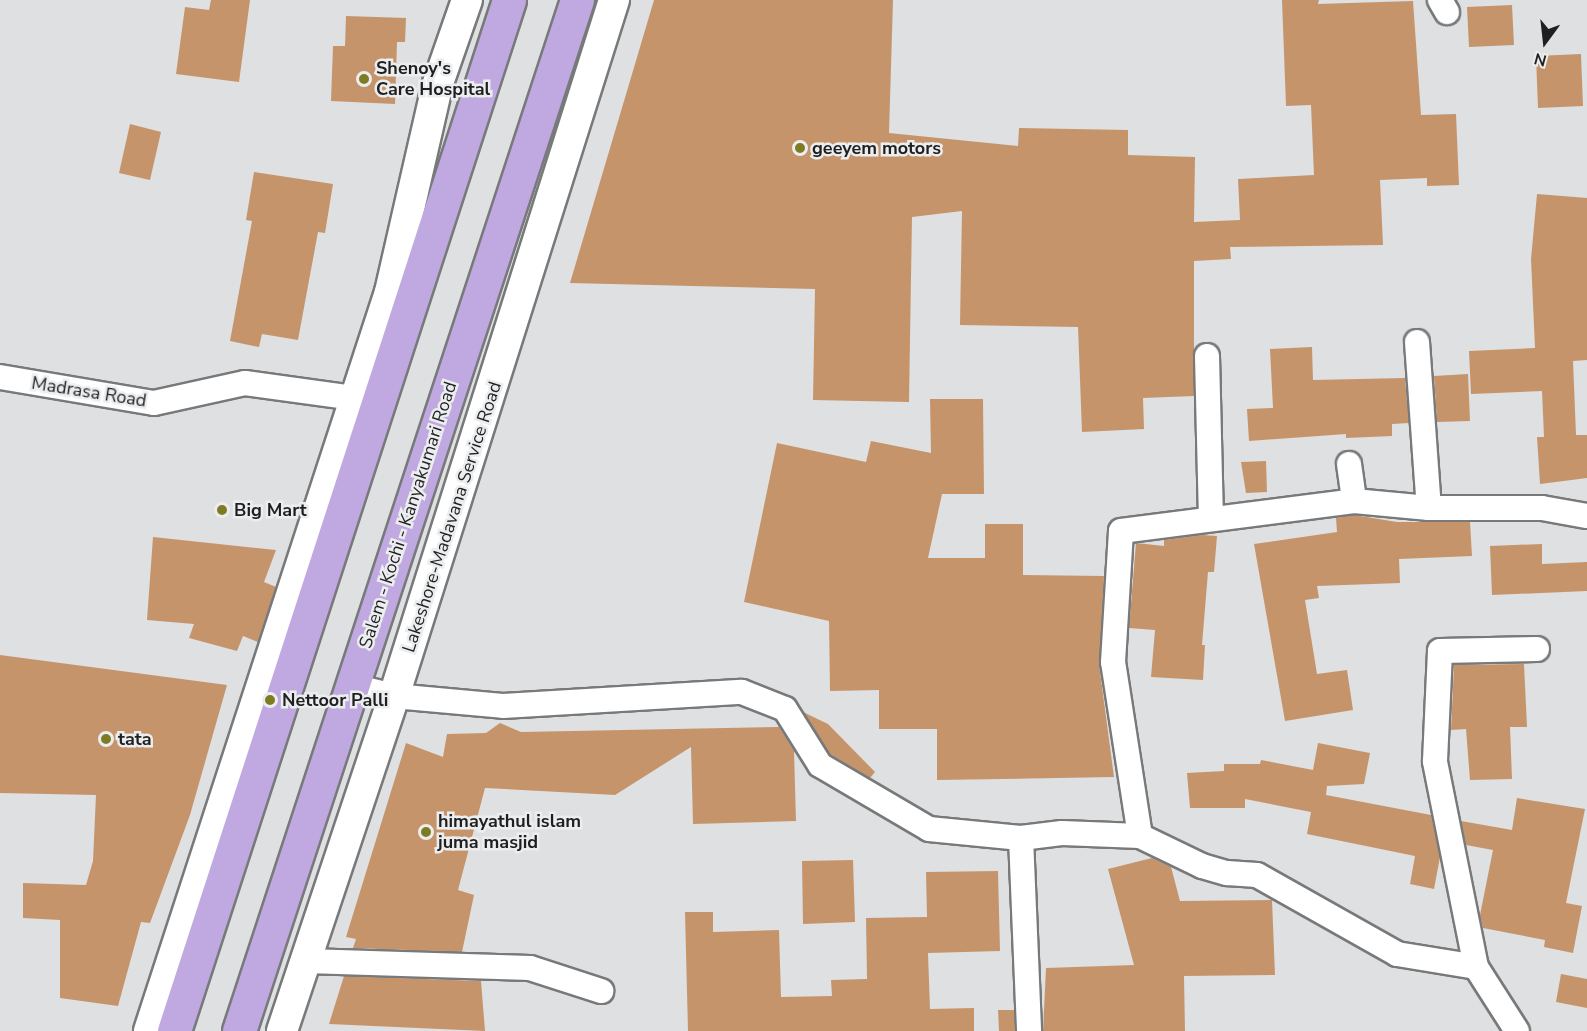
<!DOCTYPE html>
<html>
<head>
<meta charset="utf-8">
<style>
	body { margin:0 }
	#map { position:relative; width:1587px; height:1031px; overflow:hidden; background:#dee0e1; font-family:"Nunito Sans",sans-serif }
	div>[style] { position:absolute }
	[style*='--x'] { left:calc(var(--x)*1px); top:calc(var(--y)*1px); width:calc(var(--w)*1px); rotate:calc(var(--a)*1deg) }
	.building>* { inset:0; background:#c6946b }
	.roads { filter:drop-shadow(2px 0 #77797a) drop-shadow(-2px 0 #77797a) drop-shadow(0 2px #77797a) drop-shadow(0 -2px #77797a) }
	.minor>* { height:24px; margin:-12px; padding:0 12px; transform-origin:12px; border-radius:12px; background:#fff }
	.tertiary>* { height:30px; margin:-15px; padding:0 15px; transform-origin:15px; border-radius:15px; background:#fff }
	.trunk>* { height:33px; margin:-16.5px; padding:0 16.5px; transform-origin:16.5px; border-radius:16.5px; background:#c0a8e0 }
	.dots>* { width:16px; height:16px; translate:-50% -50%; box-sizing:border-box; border:3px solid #ebedee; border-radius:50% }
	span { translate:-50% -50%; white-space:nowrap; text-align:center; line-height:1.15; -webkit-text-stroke:5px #ebedee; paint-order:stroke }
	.poi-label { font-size:18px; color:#1f1f20; font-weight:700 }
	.left { translate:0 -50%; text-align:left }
	.street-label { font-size:18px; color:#1f1f20 }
	.north { position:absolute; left:1515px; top:12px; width:60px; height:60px; -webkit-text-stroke:4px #ebedee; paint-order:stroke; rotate:195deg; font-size:16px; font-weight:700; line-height:24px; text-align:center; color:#1f1f20 }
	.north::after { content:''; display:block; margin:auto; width:21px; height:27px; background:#1f1f20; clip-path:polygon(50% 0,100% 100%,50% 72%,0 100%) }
</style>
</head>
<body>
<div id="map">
	<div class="building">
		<i style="clip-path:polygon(211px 0,250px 0,239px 82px,176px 74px,185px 7px,209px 10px)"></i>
		<i style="clip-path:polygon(654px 0,893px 0,889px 133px,1018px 146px,1019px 128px,1128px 130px,1128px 155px,1195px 157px,1194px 222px,1240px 220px,1238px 179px,1314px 175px,1311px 105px,1286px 106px,1282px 0,1319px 0,1318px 4px,1413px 1px,1421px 115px,1456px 114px,1459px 185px,1427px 186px,1427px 178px,1380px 180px,1383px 245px,1230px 247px,1231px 259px,1194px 261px,1194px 396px,1143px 398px,1144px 429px,1082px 432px,1078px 327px,960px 325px,962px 211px,912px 217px,909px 402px,813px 400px,815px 289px,570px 283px)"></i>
		<i style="clip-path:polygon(1512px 5px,1514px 45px,1469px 47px,1467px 7px)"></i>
		<i style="clip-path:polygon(346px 16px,406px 18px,405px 42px,397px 42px,395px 104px,331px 101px,333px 46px,345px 46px)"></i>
		<i style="clip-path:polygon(1581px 54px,1583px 106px,1538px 108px,1536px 56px)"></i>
		<i style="clip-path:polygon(130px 124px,161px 132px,150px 180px,119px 173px)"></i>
		<i style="clip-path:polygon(254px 172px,333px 184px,325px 233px,318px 232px,298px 340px,262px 334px,259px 347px,230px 341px,252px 221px,246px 220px)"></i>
		<i style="clip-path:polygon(1537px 194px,1587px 198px,1587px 360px,1573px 361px,1576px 435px,1587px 435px,1587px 478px,1540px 484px,1537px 437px,1544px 437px,1542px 391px,1471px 394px,1469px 351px,1535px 348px,1531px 259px)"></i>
		<i style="clip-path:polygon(1312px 347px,1313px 380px,1405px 378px,1409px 423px,1392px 424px,1392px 436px,1346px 438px,1346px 434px,1249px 441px,1247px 409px,1273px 408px,1270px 349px)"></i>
		<i style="clip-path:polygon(1468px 374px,1470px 421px,1437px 422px,1434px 376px)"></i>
		<i style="clip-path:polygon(930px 399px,983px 399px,984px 494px,942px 494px,928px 558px,985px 558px,985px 524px,1023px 524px,1023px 575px,1104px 576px,1099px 664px,1114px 777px,937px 780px,937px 729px,879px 729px,879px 690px,830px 691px,829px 621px,744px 602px,777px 443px,866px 462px,871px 441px,931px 453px)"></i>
		<i style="clip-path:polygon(1266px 461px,1267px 492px,1246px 493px,1241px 462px)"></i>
		<i style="clip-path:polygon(1354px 515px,1397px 522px,1470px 522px,1472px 556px,1399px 559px,1400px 583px,1317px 586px,1319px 598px,1305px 600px,1317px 674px,1347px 670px,1353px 710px,1285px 721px,1254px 544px,1337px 532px,1336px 518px)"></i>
		<i style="clip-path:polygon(1202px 535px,1217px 536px,1214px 572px,1208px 572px,1202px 645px,1205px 645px,1203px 680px,1151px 677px,1155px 630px,1129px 628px,1136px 543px,1164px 546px,1164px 540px)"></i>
		<i style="clip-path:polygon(153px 537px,276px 550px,264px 582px,276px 587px,258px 642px,243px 636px,237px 651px,189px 638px,194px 624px,147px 620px)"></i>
		<i style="clip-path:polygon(1542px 544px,1542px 564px,1587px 562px,1587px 591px,1492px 595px,1490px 546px)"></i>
		<i style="clip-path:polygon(0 655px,227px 685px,190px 815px,150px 923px,141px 922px,118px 1006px,60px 998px,60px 920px,23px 918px,23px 883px,86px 885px,93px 861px,96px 795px,0 793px)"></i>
		<i style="clip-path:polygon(1524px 664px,1527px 727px,1510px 727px,1512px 779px,1470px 780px,1466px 729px,1451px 730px,1454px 665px)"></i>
		<i style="clip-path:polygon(803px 712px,828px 724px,875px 772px,870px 778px,830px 754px)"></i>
		<i style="clip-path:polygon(500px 723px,521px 732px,779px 727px,794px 751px,796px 821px,693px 824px,691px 747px,615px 795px,485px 788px,458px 890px,474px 895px,462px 952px,353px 948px,356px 939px,346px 937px,406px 743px,443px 757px,447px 734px,486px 733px)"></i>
		<i style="clip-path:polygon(1318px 743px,1370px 753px,1364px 784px,1327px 786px,1326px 795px,1431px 815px,1440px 857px,1434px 889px,1410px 884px,1415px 856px,1307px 834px,1311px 812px,1245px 799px,1245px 808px,1190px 808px,1187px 773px,1224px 771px,1224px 764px,1260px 764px,1261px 760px,1313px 770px)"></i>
		<i style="clip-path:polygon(1517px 798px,1585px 809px,1566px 903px,1582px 906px,1573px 953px,1544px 947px,1545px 940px,1483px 928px,1480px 915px,1493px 850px,1466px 845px,1461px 821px,1512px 830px)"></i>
		<i style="clip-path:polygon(1152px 858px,1171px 867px,1180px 901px,1272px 900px,1275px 975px,1184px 976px,1185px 1031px,1043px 1031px,1046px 968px,1134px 965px,1108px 869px)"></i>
		<i style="clip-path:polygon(853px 860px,855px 922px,803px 924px,802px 861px)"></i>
		<i style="clip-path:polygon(998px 871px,1000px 951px,928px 953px,930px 1009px,974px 1008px,974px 1031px,688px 1031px,685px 912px,713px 912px,713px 932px,779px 930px,781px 997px,832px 996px,831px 980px,867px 979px,866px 918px,927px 917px,926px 872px)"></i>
		<i style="clip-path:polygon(1561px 974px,1587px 979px,1587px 1008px,1556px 1002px)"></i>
		<i style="clip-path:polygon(344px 976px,481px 981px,485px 1031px,329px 1024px)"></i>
		<i style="clip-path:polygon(998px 1010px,1014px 1010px,1015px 1031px,999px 1031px)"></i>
	</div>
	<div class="roads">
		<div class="minor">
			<i style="--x:1440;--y:0;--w:14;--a:60"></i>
			<i style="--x:1417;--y:342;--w:166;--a:85.9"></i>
			<i style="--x:1207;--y:356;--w:162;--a:88.6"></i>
			<i style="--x:0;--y:377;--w:156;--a:9.6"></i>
			<i style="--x:154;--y:403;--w:93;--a:-12.4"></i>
			<i style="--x:245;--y:383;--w:111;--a:7.8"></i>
			<i style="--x:1349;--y:464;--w:37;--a:82"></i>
			<i style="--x:352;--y:686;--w:43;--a:13.4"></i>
			<i style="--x:394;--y:696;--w:109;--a:5.2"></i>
			<i style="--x:503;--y:706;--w:239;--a:-3.4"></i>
			<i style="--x:742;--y:692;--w:46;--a:21.6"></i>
			<i style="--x:785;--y:709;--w:66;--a:58"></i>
			<i style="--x:820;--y:765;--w:126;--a:30.4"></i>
			<i style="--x:929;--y:829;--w:92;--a:5.6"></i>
			<i style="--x:1021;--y:838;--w:41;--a:-7"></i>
			<i style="--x:1062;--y:833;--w:78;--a:2.2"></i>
			<i style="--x:1140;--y:836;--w:69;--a:25.8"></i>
			<i style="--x:1202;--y:866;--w:26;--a:16"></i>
			<i style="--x:1227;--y:873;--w:30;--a:4"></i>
			<i style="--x:1257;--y:875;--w:161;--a:29.4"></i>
			<i style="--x:1397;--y:954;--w:80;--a:9.3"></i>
			<i style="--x:1476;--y:967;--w:76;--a:57.4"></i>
			<i style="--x:1140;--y:836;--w:176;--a:-98.8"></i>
			<i style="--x:1113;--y:662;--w:131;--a:-86.5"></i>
			<i style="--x:1121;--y:531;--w:235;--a:-7.3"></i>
			<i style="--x:1354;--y:501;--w:75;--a:5.3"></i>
			<i style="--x:1429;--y:508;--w:113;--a:0"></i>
			<i style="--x:1542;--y:508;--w:46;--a:10.1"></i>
			<i style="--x:1021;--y:838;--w:193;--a:87.6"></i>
			<i style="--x:306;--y:961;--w:224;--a:1.8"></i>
			<i style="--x:530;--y:968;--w:75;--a:17.9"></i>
			<i style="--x:1476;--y:967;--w:210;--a:-101.3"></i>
			<i style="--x:1435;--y:761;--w:110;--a:-87.4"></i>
			<i style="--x:1440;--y:651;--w:97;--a:-1.2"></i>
		</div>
		<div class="tertiary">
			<i style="--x:149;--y:1031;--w:777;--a:-71.94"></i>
			<i style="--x:390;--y:292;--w:211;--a:-77.1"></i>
			<i style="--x:437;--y:86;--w:91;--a:-70.8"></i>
			<i style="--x:282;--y:1031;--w:353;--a:-71.5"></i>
			<i style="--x:394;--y:696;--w:730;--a:-72.46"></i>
		</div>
		<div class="trunk">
			<i style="--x:174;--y:1031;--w:1084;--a:-72"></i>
			<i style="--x:239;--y:1031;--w:1085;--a:-71.85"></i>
		</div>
	</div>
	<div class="dots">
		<i style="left:364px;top:79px;background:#7d7c24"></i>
		<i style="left:800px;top:148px;background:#7d7c24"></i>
		<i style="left:222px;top:510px;background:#7d7c24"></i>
		<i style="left:270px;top:700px;background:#7d7c24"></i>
		<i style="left:106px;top:739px;background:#7d7c24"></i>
		<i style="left:426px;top:832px;background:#7d7c24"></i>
	</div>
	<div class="poi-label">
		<span class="left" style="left:376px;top:79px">Shenoy's<br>Care Hospital</span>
		<span class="left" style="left:812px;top:148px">geeyem motors</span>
		<span class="left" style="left:234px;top:510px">Big Mart</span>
		<span class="left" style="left:282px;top:700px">Nettoor Palli</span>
		<span class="left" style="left:118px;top:739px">tata</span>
		<span class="left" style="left:438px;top:832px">himayathul islam<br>juma masjid</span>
	</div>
	<div class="street-label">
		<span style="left:89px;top:392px;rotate:9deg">Madrasa Road</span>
		<span style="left:408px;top:515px;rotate:-72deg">Salem - Kochi - Kanyakumari Road</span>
		<span style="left:452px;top:517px;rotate:-72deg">Lakeshore-Madavana Service Road</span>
	</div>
	<div class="north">N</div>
</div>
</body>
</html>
